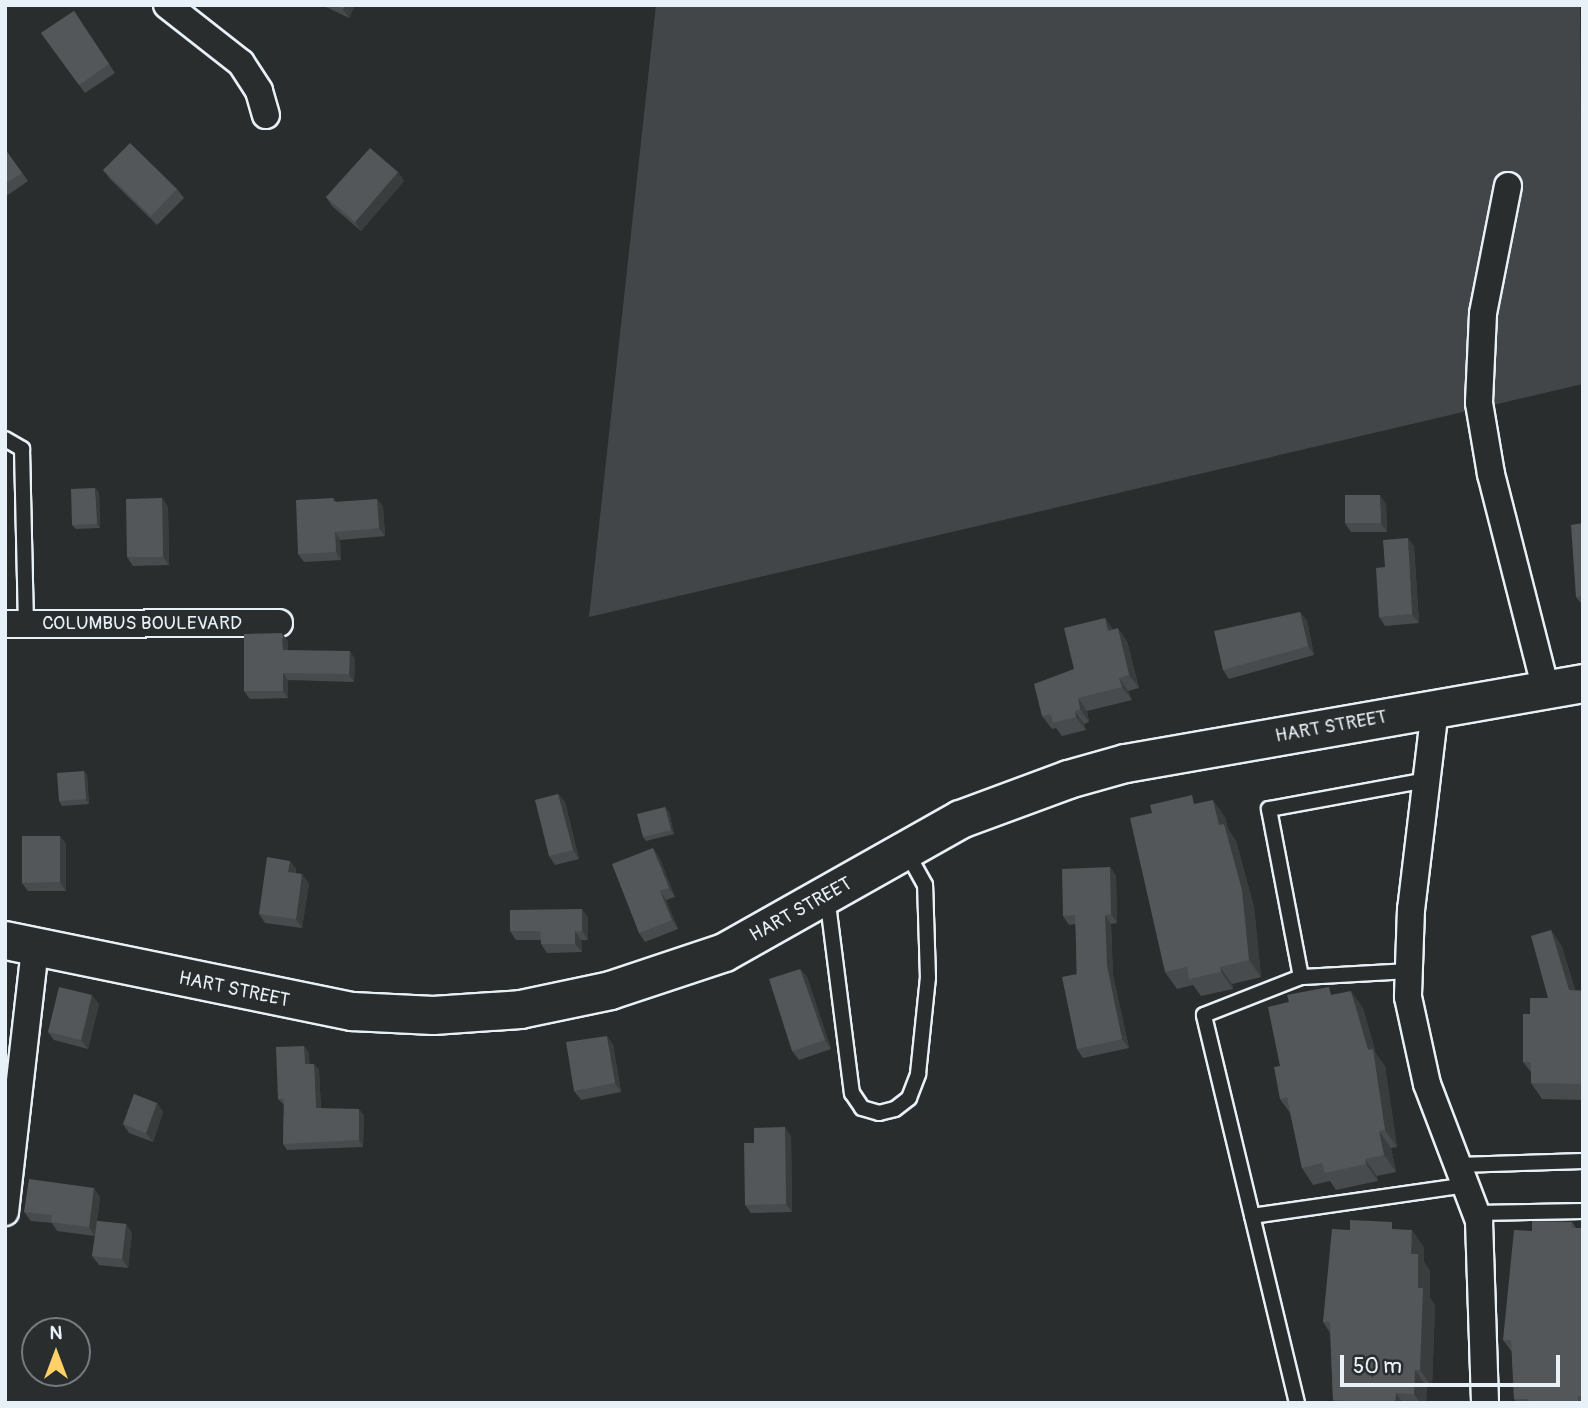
<!DOCTYPE html>
<html>
<head>
<meta charset="utf-8">
<style>
	body { margin:0 }
	#map { position:relative; width:1588px; height:1408px; overflow:hidden; background:#2a2d2e; font-family:Pangolin,sans-serif }
	div>[style] { position:absolute }
	[style*='--x'] { left:calc(var(--x)*1px); top:calc(var(--y)*1px); width:calc(var(--w)*1px); rotate:calc(var(--a)*1deg) }
	.green>* { inset:0; background:#424648 }
	.roads { filter:drop-shadow(2px 0 #e8f1f8) drop-shadow(-2px 0 #e8f1f8) drop-shadow(0 2px #e8f1f8) drop-shadow(0 -2px #e8f1f8) }
	.service>* { height:14px; margin:-7px; padding:0 7px; transform-origin:7px; border-radius:7px; background:#2a2d2e }
	.minor>* { height:26px; margin:-13px; padding:0 13px; transform-origin:13px; border-radius:13px; background:#2a2d2e }
	.secondary>* { height:37px; margin:-18.5px; padding:0 18.5px; transform-origin:18.5px; border-radius:18.5px; background:#2a2d2e }
	.wall>* { inset:0; background:#474b4d }
	.shaded-wall>* { inset:0; background:#3a3d3e }
	.building>* { inset:0; background:#535759 }
	span { translate:-50% -50%; white-space:nowrap; text-align:center; line-height:1.15; -webkit-text-stroke:5px #2a2d2e; paint-order:stroke }
	.street-label { font-size:19px; color:#e8f1f8 }
	.frame { position:absolute; inset:0; border:7px solid #e8f1f8; pointer-events:none }
	.north { position:absolute; left:21px; top:1317px; width:70px; height:70px; box-sizing:border-box; background:#2a2d2e; border:2px solid #767b7f; border-radius:50%; rotate:0deg; font-size:19px; font-weight:700; line-height:28px; text-align:center; color:#e8f1f8 }
	.north::after { content:''; display:block; margin:auto; width:24px; height:32px; background:#ffd166; clip-path:polygon(50% 0,100% 100%,50% 72%,0 100%) }
	.scale { position:absolute; left:1340px; top:1355px; width:220px; height:32px; box-sizing:border-box; border:4px solid #e8f1f8; border-top:0; padding-left:9px; font-size:21px; line-height:24px; white-space:nowrap; color:#e8f1f8; -webkit-text-stroke:5px #2a2d2e; paint-order:stroke }
</style>
</head>
<body>
<div id="map">
	<div class="green">
		<i style="clip-path:polygon(656px 5px,1580px 5px,1583px 384px,589px 617px)"></i>
	</div>
	<div class="roads">
		<div class="service">
			<i style="--x:5;--y:439;--w:20;--a:30"></i>
			<i style="--x:22;--y:449;--w:175;--a:88.7"></i>
			<i style="--x:827;--y:896;--w:199;--a:82.8"></i>
			<i style="--x:852;--y:1093;--w:18;--a:56"></i>
			<i style="--x:862;--y:1108;--w:18;--a:16"></i>
			<i style="--x:879;--y:1113;--w:16;--a:-14"></i>
			<i style="--x:895;--y:1109;--w:18;--a:-38"></i>
			<i style="--x:909;--y:1098;--w:26;--a:-69"></i>
			<i style="--x:918;--y:1074;--w:97;--a:-84.1"></i>
			<i style="--x:928;--y:978;--w:93;--a:-91.8"></i>
			<i style="--x:925;--y:885;--w:39;--a:-119"></i>
			<i style="--x:1301;--y:977;--w:106;--a:-3.2"></i>
			<i style="--x:1459;--y:1165;--w:124;--a:-1.8"></i>
			<i style="--x:1477;--y:1213;--w:106;--a:-1.1"></i>
			<i style="--x:1252;--y:1216;--w:218;--a:-8.2"></i>
			<i style="--x:1297;--y:1403;--w:399;--a:-103.5"></i>
			<i style="--x:1204;--y:1015;--w:104;--a:-21.4"></i>
			<i style="--x:1301;--y:977;--w:171;--a:-100.8"></i>
			<i style="--x:1269;--y:809;--w:161;--a:-10.4"></i>
		</div>
		<div class="minor">
			<i style="--x:167;--y:5;--w:94;--a:38.1"></i>
			<i style="--x:241;--y:63;--w:33;--a:57"></i>
			<i style="--x:259;--y:91;--w:25;--a:74"></i>
			<i style="--x:1508;--y:186;--w:130;--a:101.1"></i>
			<i style="--x:1483;--y:314;--w:89;--a:92.6"></i>
			<i style="--x:1479;--y:403;--w:72;--a:80.4"></i>
			<i style="--x:1491;--y:474;--w:222;--a:75.7"></i>
			<i style="--x:5;--y:624;--w:274;--a:-0.2"></i>
			<i style="--x:1435;--y:709;--w:201;--a:96.8"></i>
			<i style="--x:1411;--y:909;--w:88;--a:92"></i>
			<i style="--x:1408;--y:997;--w:89;--a:77.7"></i>
			<i style="--x:1427;--y:1084;--w:147;--a:69.2"></i>
			<i style="--x:1479;--y:1221;--w:182;--a:88.1"></i>
			<i style="--x:5;--y:1212;--w:267;--a:-83.5"></i>
		</div>
		<div class="secondary">
			<i style="--x:5;--y:940;--w:354;--a:11.6"></i>
			<i style="--x:352;--y:1011;--w:81;--a:2.8"></i>
			<i style="--x:433;--y:1015;--w:87;--a:-3.9"></i>
			<i style="--x:520;--y:1009;--w:92;--a:-11.9"></i>
			<i style="--x:610;--y:990;--w:120;--a:-18.4"></i>
			<i style="--x:724;--y:952;--w:271;--a:-29.4"></i>
			<i style="--x:960;--y:819;--w:115;--a:-20.3"></i>
			<i style="--x:1068;--y:779;--w:59;--a:-15.7"></i>
			<i style="--x:1125;--y:763;--w:465;--a:-9.9"></i>
		</div>
	</div>
	<div class="wall">
		<i style="clip-path:polygon(322px 5px,355px 5px,349px 18px)"></i>
		<i style="clip-path:polygon(74px 11px,115px 73px,85px 93px,41px 33px)"></i>
		<i style="clip-path:polygon(5px 149px,28px 181px,5px 197px)"></i>
		<i style="clip-path:polygon(103px 170px,177px 189px,184px 198px,157px 225px,110px 179px)"></i>
		<i style="clip-path:polygon(398px 172px,404px 181px,361px 231px,332px 206px,326px 197px)"></i>
		<i style="clip-path:polygon(99px 492px,100px 528px,76px 529px,72px 525px)"></i>
		<i style="clip-path:polygon(162px 498px,168px 507px,169px 565px,133px 566px,127px 557px)"></i>
		<i style="clip-path:polygon(333px 498px,336px 502px,383px 506px,385px 536px,340px 540px,341px 560px,304px 562px,298px 554px)"></i>
		<i style="clip-path:polygon(1386px 504px,1387px 532px,1351px 532px,1345px 523px)"></i>
		<i style="clip-path:polygon(1583px 523px,1583px 606px,1576px 597px)"></i>
		<i style="clip-path:polygon(1414px 546px,1419px 623px,1385px 626px,1379px 617px,1385px 567px)"></i>
		<i style="clip-path:polygon(1300px 612px,1307px 621px,1314px 655px,1229px 679px,1223px 670px)"></i>
		<i style="clip-path:polygon(1105px 618px,1113px 630px,1127px 641px,1139px 688px,1128px 691px,1132px 700px,1087px 711px,1089px 722px,1084px 724px,1086px 730px,1062px 736px,1056px 728px,1052px 729px,1042px 716px,1074px 669px)"></i>
		<i style="clip-path:polygon(288px 641px,288px 650px,355px 659px,354px 682px,288px 680px,288px 698px,250px 699px,244px 691px)"></i>
		<i style="clip-path:polygon(84px 771px,87px 775px,89px 804px,62px 806px,59px 801px)"></i>
		<i style="clip-path:polygon(558px 794px,565px 802px,579px 859px,555px 865px,549px 856px)"></i>
		<i style="clip-path:polygon(1198px 803px,1225px 817px,1228px 829px,1236px 841px,1254px 907px,1261px 977px,1232px 984px,1233px 989px,1201px 996px,1193px 985px,1177px 989px,1165px 972px)"></i>
		<i style="clip-path:polygon(665px 807px,669px 812px,674px 834px,646px 841px,643px 837px)"></i>
		<i style="clip-path:polygon(60px 836px,66px 844px,66px 891px,28px 891px,22px 883px)"></i>
		<i style="clip-path:polygon(659px 857px,675px 897px,666px 900px,678px 929px,645px 942px,639px 933px)"></i>
		<i style="clip-path:polygon(290px 861px,296px 869px,296px 873px,309px 883px,302px 928px,265px 923px,259px 914px)"></i>
		<i style="clip-path:polygon(1110px 867px,1116px 876px,1117px 923px,1111px 924px,1113px 975px,1129px 1048px,1083px 1058px,1077px 1049px,1076px 924px,1069px 925px,1063px 916px)"></i>
		<i style="clip-path:polygon(588px 917px,588px 940px,581px 940px,582px 952px,547px 953px,541px 944px,541px 940px,516px 940px,510px 931px)"></i>
		<i style="clip-path:polygon(1551px 930px,1562px 947px,1575px 990px,1583px 991px,1583px 1100px,1542px 1099px,1531px 1083px,1531px 1072px,1523px 1062px,1530px 1014px,1548px 998px)"></i>
		<i style="clip-path:polygon(800px 969px,807px 977px,831px 1049px,799px 1060px,792px 1051px)"></i>
		<i style="clip-path:polygon(1334px 994px,1363px 1008px,1376px 1054px,1385px 1066px,1397px 1147px,1391px 1148px,1396px 1172px,1377px 1176px,1378px 1181px,1336px 1190px,1330px 1181px,1313px 1185px,1302px 1168px,1290px 1113px,1280px 1099px,1280px 1066px)"></i>
		<i style="clip-path:polygon(99px 1004px,88px 1049px,54px 1040px,48px 1032px)"></i>
		<i style="clip-path:polygon(613px 1044px,621px 1092px,581px 1100px,574px 1091px)"></i>
		<i style="clip-path:polygon(304px 1046px,309px 1053px,309px 1064px,314px 1064px,319px 1070px,321px 1108px,364px 1115px,363px 1147px,287px 1150px,283px 1144px,284px 1105px,278px 1099px)"></i>
		<i style="clip-path:polygon(157px 1103px,163px 1112px,153px 1142px,129px 1133px,123px 1124px)"></i>
		<i style="clip-path:polygon(791px 1136px,792px 1212px,751px 1213px,745px 1205px,754px 1143px)"></i>
		<i style="clip-path:polygon(100px 1197px,97px 1221px,126px 1224px,132px 1233px,128px 1268px,99px 1265px,92px 1256px,95px 1236px,57px 1231px,52px 1223px,31px 1221px,24px 1212px)"></i>
		<i style="clip-path:polygon(1572px 1222px,1576px 1228px,1583px 1228px,1583px 1403px,1517px 1403px,1514px 1399px,1512px 1352px,1503px 1340px,1532px 1231px)"></i>
		<i style="clip-path:polygon(1398px 1229px,1424px 1247px,1424px 1262px,1430px 1271px,1430px 1298px,1435px 1305px,1432px 1387px,1427px 1387px,1426px 1403px,1335px 1403px,1333px 1400px,1330px 1333px,1323px 1322px)"></i>
	</div>
	<div class="shaded-wall">
		<i style="clip-path:polygon(345px 5px,355px 5px,349px 18px,343px 9px)"></i>
		<i style="clip-path:polygon(398px 172px,404px 181px,361px 231px,355px 222px)"></i>
		<i style="clip-path:polygon(95px 488px,99px 492px,100px 528px,97px 524px)"></i>
		<i style="clip-path:polygon(1380px 495px,1386px 504px,1387px 532px,1381px 523px)"></i>
		<i style="clip-path:polygon(162px 498px,168px 507px,169px 565px,163px 557px)"></i>
		<i style="clip-path:polygon(377px 499px,383px 506px,385px 536px,379px 528px)"></i>
		<i style="clip-path:polygon(335px 532px,340px 540px,341px 560px,336px 552px)"></i>
		<i style="clip-path:polygon(1408px 538px,1414px 546px,1419px 623px,1412px 614px)"></i>
		<i style="clip-path:polygon(1300px 612px,1307px 621px,1314px 655px,1308px 646px)"></i>
		<i style="clip-path:polygon(1105px 618px,1114px 631px,1108px 631px)"></i>
		<i style="clip-path:polygon(1118px 628px,1127px 641px,1139px 688px,1129px 675px)"></i>
		<i style="clip-path:polygon(282px 633px,288px 641px,288px 657px,283px 650px)"></i>
		<i style="clip-path:polygon(350px 651px,355px 659px,354px 682px,349px 674px)"></i>
		<i style="clip-path:polygon(283px 673px,288px 680px,288px 698px,283px 691px)"></i>
		<i style="clip-path:polygon(1119px 678px,1128px 691px,1132px 700px,1122px 687px)"></i>
		<i style="clip-path:polygon(1078px 698px,1087px 711px,1089px 722px,1080px 709px)"></i>
		<i style="clip-path:polygon(1075px 711px,1084px 724px,1086px 730px,1076px 717px)"></i>
		<i style="clip-path:polygon(84px 771px,87px 775px,89px 804px,86px 799px)"></i>
		<i style="clip-path:polygon(558px 794px,565px 802px,579px 859px,573px 850px)"></i>
		<i style="clip-path:polygon(1213px 800px,1225px 817px,1228px 829px,1236px 841px,1254px 907px,1261px 977px,1249px 960px)"></i>
		<i style="clip-path:polygon(665px 807px,669px 812px,674px 834px,671px 830px)"></i>
		<i style="clip-path:polygon(60px 836px,66px 844px,66px 891px,60px 882px)"></i>
		<i style="clip-path:polygon(653px 848px,659px 857px,675px 897px,669px 888px)"></i>
		<i style="clip-path:polygon(290px 861px,296px 869px,294px 881px,288px 872px)"></i>
		<i style="clip-path:polygon(1110px 867px,1116px 876px,1117px 923px,1111px 914px)"></i>
		<i style="clip-path:polygon(302px 874px,309px 883px,302px 928px,296px 919px)"></i>
		<i style="clip-path:polygon(660px 891px,666px 900px,678px 929px,672px 920px)"></i>
		<i style="clip-path:polygon(582px 909px,588px 917px,588px 940px,582px 931px)"></i>
		<i style="clip-path:polygon(1105px 915px,1111px 924px,1113px 975px,1129px 1048px,1122px 1039px,1107px 966px)"></i>
		<i style="clip-path:polygon(1551px 930px,1562px 947px,1580px 1007px,1569px 990px)"></i>
		<i style="clip-path:polygon(575px 931px,581px 940px,582px 952px,575px 944px)"></i>
		<i style="clip-path:polygon(1220px 967px,1232px 984px,1233px 989px,1221px 972px)"></i>
		<i style="clip-path:polygon(800px 969px,807px 977px,831px 1049px,825px 1040px)"></i>
		<i style="clip-path:polygon(1351px 991px,1363px 1008px,1376px 1054px,1385px 1066px,1397px 1147px,1385px 1130px,1368px 1050px)"></i>
		<i style="clip-path:polygon(92px 995px,99px 1004px,88px 1049px,81px 1040px)"></i>
		<i style="clip-path:polygon(607px 1036px,613px 1044px,621px 1092px,615px 1083px)"></i>
		<i style="clip-path:polygon(304px 1046px,309px 1053px,310px 1071px,305px 1064px)"></i>
		<i style="clip-path:polygon(314px 1064px,319px 1070px,321px 1114px,316px 1108px)"></i>
		<i style="clip-path:polygon(157px 1103px,163px 1112px,153px 1142px,146px 1133px)"></i>
		<i style="clip-path:polygon(359px 1109px,364px 1115px,363px 1147px,359px 1140px)"></i>
		<i style="clip-path:polygon(785px 1127px,791px 1136px,792px 1212px,786px 1204px)"></i>
		<i style="clip-path:polygon(1379px 1131px,1391px 1148px,1396px 1172px,1384px 1155px)"></i>
		<i style="clip-path:polygon(1365px 1159px,1377px 1176px,1378px 1181px,1366px 1164px)"></i>
		<i style="clip-path:polygon(94px 1188px,100px 1197px,95px 1236px,89px 1227px)"></i>
		<i style="clip-path:polygon(126px 1224px,132px 1233px,128px 1268px,122px 1259px)"></i>
		<i style="clip-path:polygon(1412px 1230px,1424px 1247px,1424px 1262px,1430px 1271px,1430px 1298px,1435px 1305px,1432px 1387px,1420px 1370px,1418px 1288px,1411px 1254px)"></i>
		<i style="clip-path:polygon(1415px 1370px,1427px 1387px,1426px 1403px,1420px 1403px,1414px 1394px)"></i>
		<i style="clip-path:polygon(1396px 1393px,1403px 1403px,1395px 1403px)"></i>
	</div>
	<div class="building">
		<i style="clip-path:polygon(334px 5px,345px 5px,343px 9px)"></i>
		<i style="clip-path:polygon(74px 11px,109px 64px,79px 85px,41px 33px)"></i>
		<i style="clip-path:polygon(130px 143px,177px 189px,151px 216px,103px 170px)"></i>
		<i style="clip-path:polygon(370px 148px,398px 172px,355px 222px,326px 197px)"></i>
		<i style="clip-path:polygon(5px 149px,22px 173px,5px 184px)"></i>
		<i style="clip-path:polygon(95px 488px,97px 524px,72px 525px,71px 489px)"></i>
		<i style="clip-path:polygon(1345px 495px,1380px 495px,1381px 523px,1345px 523px)"></i>
		<i style="clip-path:polygon(162px 498px,163px 557px,127px 557px,126px 499px)"></i>
		<i style="clip-path:polygon(333px 498px,334px 502px,377px 499px,379px 528px,335px 532px,336px 552px,298px 554px,296px 500px)"></i>
		<i style="clip-path:polygon(1583px 523px,1583px 596px,1576px 597px,1571px 525px)"></i>
		<i style="clip-path:polygon(1408px 538px,1412px 614px,1379px 617px,1376px 568px,1385px 567px,1383px 540px)"></i>
		<i style="clip-path:polygon(1300px 612px,1308px 646px,1223px 670px,1214px 631px)"></i>
		<i style="clip-path:polygon(1105px 618px,1108px 631px,1118px 628px,1129px 675px,1119px 678px,1122px 687px,1078px 698px,1080px 709px,1075px 711px,1076px 717px,1053px 723px,1051px 714px,1042px 716px,1034px 684px,1074px 669px,1064px 628px)"></i>
		<i style="clip-path:polygon(282px 633px,283px 650px,350px 651px,349px 674px,283px 673px,283px 691px,244px 691px,244px 634px)"></i>
		<i style="clip-path:polygon(84px 771px,86px 799px,59px 801px,57px 773px)"></i>
		<i style="clip-path:polygon(558px 794px,573px 850px,549px 856px,535px 800px)"></i>
		<i style="clip-path:polygon(1192px 795px,1194px 804px,1213px 800px,1219px 825px,1224px 824px,1242px 890px,1249px 960px,1220px 967px,1221px 972px,1189px 979px,1187px 967px,1165px 972px,1130px 818px,1152px 813px,1150px 805px)"></i>
		<i style="clip-path:polygon(665px 807px,671px 830px,643px 837px,637px 814px)"></i>
		<i style="clip-path:polygon(22px 836px,60px 836px,60px 882px,22px 883px)"></i>
		<i style="clip-path:polygon(653px 848px,669px 888px,660px 891px,672px 920px,639px 933px,612px 864px)"></i>
		<i style="clip-path:polygon(267px 857px,290px 861px,288px 872px,302px 874px,296px 919px,259px 914px)"></i>
		<i style="clip-path:polygon(1110px 867px,1111px 914px,1105px 915px,1107px 966px,1122px 1039px,1077px 1049px,1062px 977px,1077px 974px,1075px 915px,1063px 916px,1062px 869px)"></i>
		<i style="clip-path:polygon(582px 909px,582px 931px,575px 931px,575px 944px,541px 944px,540px 931px,510px 931px,510px 910px)"></i>
		<i style="clip-path:polygon(1551px 930px,1569px 990px,1583px 991px,1583px 1084px,1531px 1083px,1531px 1062px,1523px 1062px,1523px 1014px,1530px 1014px,1530px 998px,1548px 998px,1531px 936px)"></i>
		<i style="clip-path:polygon(800px 969px,825px 1040px,792px 1051px,769px 979px)"></i>
		<i style="clip-path:polygon(59px 987px,92px 995px,81px 1040px,48px 1032px)"></i>
		<i style="clip-path:polygon(1329px 987px,1331px 995px,1351px 991px,1368px 1050px,1373px 1049px,1385px 1130px,1379px 1131px,1384px 1155px,1365px 1159px,1366px 1164px,1325px 1173px,1322px 1163px,1302px 1168px,1287px 1097px,1280px 1099px,1274px 1067px,1280px 1066px,1268px 1007px,1289px 1002px,1287px 995px)"></i>
		<i style="clip-path:polygon(607px 1036px,615px 1083px,574px 1091px,566px 1042px)"></i>
		<i style="clip-path:polygon(304px 1046px,305px 1064px,314px 1064px,316px 1108px,359px 1109px,359px 1140px,283px 1144px,284px 1099px,278px 1099px,276px 1047px)"></i>
		<i style="clip-path:polygon(134px 1094px,157px 1103px,146px 1133px,123px 1124px)"></i>
		<i style="clip-path:polygon(785px 1127px,786px 1204px,745px 1205px,744px 1143px,754px 1143px,754px 1128px)"></i>
		<i style="clip-path:polygon(29px 1179px,94px 1188px,89px 1227px,51px 1222px,52px 1215px,24px 1212px)"></i>
		<i style="clip-path:polygon(1350px 1220px,1392px 1222px,1392px 1229px,1412px 1230px,1411px 1254px,1418px 1254px,1418px 1288px,1423px 1288px,1420px 1370px,1415px 1370px,1414px 1394px,1396px 1393px,1395px 1403px,1377px 1403px,1333px 1400px,1330px 1322px,1323px 1322px,1332px 1229px,1350px 1230px)"></i>
		<i style="clip-path:polygon(97px 1221px,126px 1224px,122px 1259px,92px 1256px)"></i>
		<i style="clip-path:polygon(1532px 1221px,1572px 1222px,1571px 1228px,1583px 1228px,1583px 1396px,1578px 1396px,1578px 1402px,1529px 1403px,1529px 1399px,1514px 1399px,1511px 1340px,1503px 1340px,1514px 1230px,1532px 1231px)"></i>
	</div>
	<div class="street-label">
		<span style="left:142px;top:624px">COLUMBUS BOULEVARD</span>
		<span style="left:1331px;top:727px;rotate:-10deg">HART STREET</span>
		<span style="left:801px;top:910px;rotate:-29deg">HART STREET</span>
		<span style="left:234px;top:990px;rotate:12deg">HART STREET</span>
	</div>
	<div class="frame"></div>
	<div class="north">N</div>
	<div class="scale">50 m</div>
</div>
</body>
</html>
